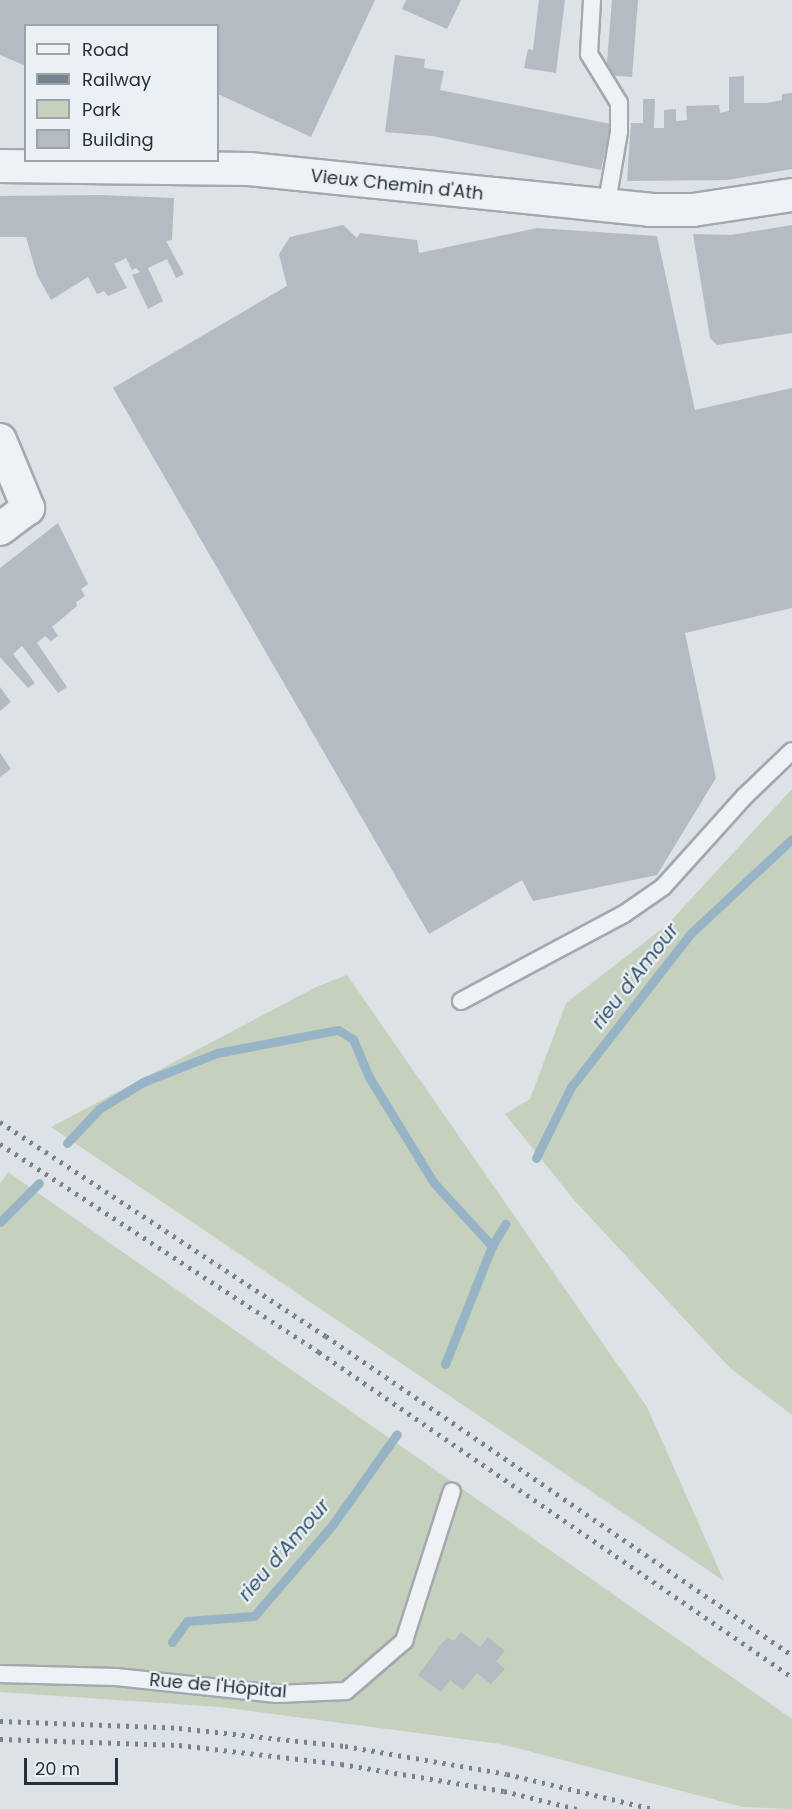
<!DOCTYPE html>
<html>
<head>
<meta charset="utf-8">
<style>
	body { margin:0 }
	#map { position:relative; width:792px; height:1809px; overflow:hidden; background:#dce2e6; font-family:Poppins,sans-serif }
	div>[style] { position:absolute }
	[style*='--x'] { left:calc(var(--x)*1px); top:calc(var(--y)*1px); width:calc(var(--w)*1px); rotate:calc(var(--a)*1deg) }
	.green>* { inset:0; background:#c5d0bd }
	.stream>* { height:9px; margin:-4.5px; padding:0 4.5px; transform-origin:4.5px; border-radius:4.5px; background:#97b4c7 }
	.building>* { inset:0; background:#b4bbc3 }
	.roads { filter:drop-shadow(2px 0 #a2a9b0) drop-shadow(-2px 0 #a2a9b0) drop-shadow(0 2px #a2a9b0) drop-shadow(0 -2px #a2a9b0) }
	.lane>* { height:16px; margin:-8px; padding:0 8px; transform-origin:8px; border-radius:8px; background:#eff2f5 }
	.street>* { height:32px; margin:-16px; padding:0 16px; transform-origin:16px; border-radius:16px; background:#eff2f5 }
	.rail>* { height:4.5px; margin-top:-2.25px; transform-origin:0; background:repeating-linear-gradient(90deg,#768390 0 3px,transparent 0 9px) }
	span { translate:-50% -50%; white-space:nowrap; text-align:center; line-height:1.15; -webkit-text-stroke:4.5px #ebf0f4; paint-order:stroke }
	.street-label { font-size:18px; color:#26313c }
	.water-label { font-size:20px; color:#315570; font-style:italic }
	.legend { position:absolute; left:24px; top:24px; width:195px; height:138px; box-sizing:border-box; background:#ebf0f4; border:2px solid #9ca4aa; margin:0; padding:8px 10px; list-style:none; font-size:18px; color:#26313c }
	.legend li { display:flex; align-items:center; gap:12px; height:30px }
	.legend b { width:30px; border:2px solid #9ca4aa }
	.scale { position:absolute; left:24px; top:1758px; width:94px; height:27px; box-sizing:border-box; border:3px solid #26313c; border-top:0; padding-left:8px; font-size:18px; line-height:21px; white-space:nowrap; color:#26313c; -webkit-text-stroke:4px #ebf0f4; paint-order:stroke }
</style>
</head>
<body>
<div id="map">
	<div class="green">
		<i style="clip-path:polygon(792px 789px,792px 1415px,730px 1368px,575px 1201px,505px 1114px,530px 1099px,566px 1003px,667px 925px)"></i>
		<i style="clip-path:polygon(347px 975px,647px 1407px,724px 1581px,51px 1127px,316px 987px)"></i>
		<i style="clip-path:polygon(8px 1172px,792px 1719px,792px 1809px,743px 1807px,501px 1744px,220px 1707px,0 1692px,0 1184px)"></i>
	</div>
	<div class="stream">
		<i style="--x:67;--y:1143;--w:47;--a:-46.7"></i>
		<i style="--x:99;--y:1109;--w:52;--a:-31.5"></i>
		<i style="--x:143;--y:1082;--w:79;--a:-21.4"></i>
		<i style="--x:217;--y:1053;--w:123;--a:-10.8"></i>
		<i style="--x:338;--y:1030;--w:17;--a:31"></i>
		<i style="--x:353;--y:1039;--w:41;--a:67.2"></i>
		<i style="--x:369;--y:1077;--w:124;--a:58.5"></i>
		<i style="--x:434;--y:1183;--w:86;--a:47.4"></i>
		<i style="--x:536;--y:1158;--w:79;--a:-63.8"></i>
		<i style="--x:571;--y:1087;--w:194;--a:-52.1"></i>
		<i style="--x:690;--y:934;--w:139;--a:-43"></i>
		<i style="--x:0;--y:1222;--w:55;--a:-45"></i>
		<i style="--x:445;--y:1364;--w:127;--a:-68.3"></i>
		<i style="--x:492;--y:1246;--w:26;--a:-59"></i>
		<i style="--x:172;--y:1642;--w:26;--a:-54"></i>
		<i style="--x:187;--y:1621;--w:67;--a:-4.3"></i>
		<i style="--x:254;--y:1616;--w:121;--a:-49.3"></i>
		<i style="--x:333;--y:1524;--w:110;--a:-54.6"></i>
	</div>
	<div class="building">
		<i style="clip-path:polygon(0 0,375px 0,311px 137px,218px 94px,218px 26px,26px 26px,26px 66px,0 55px)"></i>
		<i style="clip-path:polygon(406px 0,461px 0,447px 29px,402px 9px)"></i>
		<i style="clip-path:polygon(539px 0,565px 0,556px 73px,524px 68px,528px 49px,533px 50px)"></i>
		<i style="clip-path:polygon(612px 0,638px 0,632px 77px,606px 75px)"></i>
		<i style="clip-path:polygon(395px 55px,425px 59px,424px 68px,444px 71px,440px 90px,611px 124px,601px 170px,432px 136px,385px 132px)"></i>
		<i style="clip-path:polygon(744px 76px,744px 103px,767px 103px,782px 100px,782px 94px,792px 93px,792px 169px,727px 180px,627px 181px,631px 123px,643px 123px,643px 99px,655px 99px,654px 128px,664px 128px,664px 110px,676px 109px,676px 121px,687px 120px,686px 106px,719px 105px,720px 113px,729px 111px,729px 77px)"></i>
		<i style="clip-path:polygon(100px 195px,174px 198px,172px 240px,166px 241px,184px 274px,176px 278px,167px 259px,148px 268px,163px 301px,148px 309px,132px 275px,140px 272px,136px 268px,132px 270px,126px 258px,114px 264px,127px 288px,108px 296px,104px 291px,97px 294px,88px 277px,51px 300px,37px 275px,26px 237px,0 237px,0 196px)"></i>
		<i style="clip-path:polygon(343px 225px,357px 238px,360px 233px,417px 240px,419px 253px,537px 228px,657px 236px,695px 410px,792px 388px,792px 608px,685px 633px,716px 778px,657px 875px,533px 901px,522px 880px,429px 934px,113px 388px,287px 286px,279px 254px,290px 237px)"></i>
		<i style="clip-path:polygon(792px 225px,792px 333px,717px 345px,710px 338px,693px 234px,731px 235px)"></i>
		<i style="clip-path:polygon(58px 523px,88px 584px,81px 589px,85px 596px,76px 602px,77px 606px,52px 627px,58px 636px,51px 641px,45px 636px,37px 643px,67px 687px,58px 693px,22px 646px,13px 654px,35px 683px,28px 688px,0 657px,0 568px)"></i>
		<i style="clip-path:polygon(0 687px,11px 702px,0 711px)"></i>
		<i style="clip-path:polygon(0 753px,11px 769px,0 777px)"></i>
		<i style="clip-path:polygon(461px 1632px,480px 1647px,488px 1637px,505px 1651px,496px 1661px,505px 1669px,491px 1684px,477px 1673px,463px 1690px,450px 1680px,441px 1692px,418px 1675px,443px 1642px,449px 1638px,454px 1641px)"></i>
	</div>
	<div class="roads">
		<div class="lane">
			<i style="--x:592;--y:0;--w:54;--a:93.2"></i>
			<i style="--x:589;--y:54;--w:57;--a:58.5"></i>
			<i style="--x:619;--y:103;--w:29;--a:90"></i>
			<i style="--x:619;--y:132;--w:77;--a:99.7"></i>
			<i style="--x:461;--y:1001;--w:185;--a:-28.1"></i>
			<i style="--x:624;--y:914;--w:47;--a:-34.7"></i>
			<i style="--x:663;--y:887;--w:121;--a:-48"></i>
			<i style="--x:744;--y:797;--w:66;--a:-43.8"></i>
			<i style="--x:0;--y:1674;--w:116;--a:1.5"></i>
			<i style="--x:116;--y:1677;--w:162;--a:6"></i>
			<i style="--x:277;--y:1694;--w:69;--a:-2.5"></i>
			<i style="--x:346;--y:1691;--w:77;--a:-40.8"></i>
			<i style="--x:404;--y:1641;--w:157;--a:-72.3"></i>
		</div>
		<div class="street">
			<i style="--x:0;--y:166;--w:249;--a:0.7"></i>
			<i style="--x:249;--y:169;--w:403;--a:5.8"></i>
			<i style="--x:650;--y:210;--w:43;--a:0"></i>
			<i style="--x:693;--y:210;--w:100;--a:-8.6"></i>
			<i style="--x:0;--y:440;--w:74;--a:67.6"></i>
			<i style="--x:28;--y:508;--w:35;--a:143"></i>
		</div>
	</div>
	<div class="rail">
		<i style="--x:0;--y:1122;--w:390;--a:33.3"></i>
		<i style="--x:326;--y:1336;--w:565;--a:34.39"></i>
		<i style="--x:0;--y:1144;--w:381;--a:33.1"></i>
		<i style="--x:319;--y:1352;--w:574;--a:34.49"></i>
		<i style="--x:0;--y:1721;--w:179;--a:2.2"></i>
		<i style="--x:179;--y:1728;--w:167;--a:6.2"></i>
		<i style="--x:345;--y:1746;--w:164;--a:9.8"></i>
		<i style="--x:507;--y:1774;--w:150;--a:13.5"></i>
		<i style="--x:0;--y:1739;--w:179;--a:1.9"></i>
		<i style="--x:179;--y:1745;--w:163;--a:6.7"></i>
		<i style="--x:341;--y:1764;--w:165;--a:9.4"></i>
		<i style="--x:504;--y:1791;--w:75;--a:13.9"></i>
	</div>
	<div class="street-label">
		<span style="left:397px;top:185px;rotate:6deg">Vieux Chemin d'Ath</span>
		<span style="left:218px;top:1686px;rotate:5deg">Rue de l'Hôpital</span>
	</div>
	<div class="water-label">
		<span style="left:635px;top:976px;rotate:-52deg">rieu d'Amour</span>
		<span style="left:284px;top:1550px;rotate:-49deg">rieu d'Amour</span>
	</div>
	<ul class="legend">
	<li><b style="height:8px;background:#eff2f5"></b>Road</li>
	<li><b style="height:8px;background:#768390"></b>Railway</li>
	<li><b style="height:16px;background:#c5d0bd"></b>Park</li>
	<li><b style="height:16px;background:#b4bbc3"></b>Building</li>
	</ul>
	<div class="scale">20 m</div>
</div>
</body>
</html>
